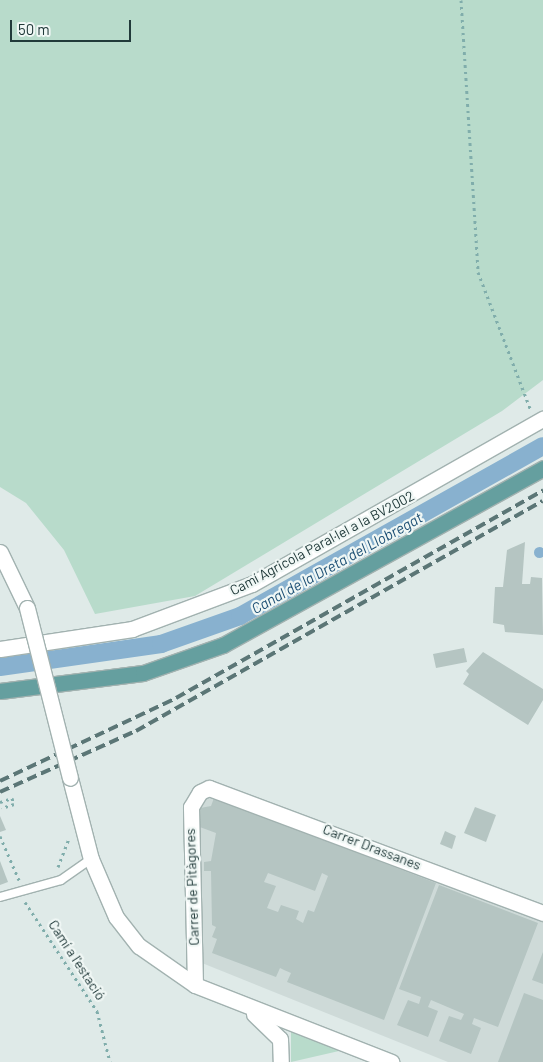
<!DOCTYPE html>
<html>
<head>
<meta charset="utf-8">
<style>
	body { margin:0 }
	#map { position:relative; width:543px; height:1062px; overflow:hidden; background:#dfeae8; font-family:Barlow,sans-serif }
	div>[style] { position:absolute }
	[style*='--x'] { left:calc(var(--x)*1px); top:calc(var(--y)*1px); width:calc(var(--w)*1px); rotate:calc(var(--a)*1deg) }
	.built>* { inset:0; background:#cedad8 }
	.green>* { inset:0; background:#b8dbcb }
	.water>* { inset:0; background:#88b1cf }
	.round { border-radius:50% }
	.canal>* { height:18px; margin:-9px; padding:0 9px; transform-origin:9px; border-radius:9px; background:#88b1cf }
	.building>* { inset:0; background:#b5c5c2 }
	.path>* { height:3px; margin-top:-1.5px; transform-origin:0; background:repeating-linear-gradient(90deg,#80adab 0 2.5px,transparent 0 6.5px) }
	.roads { filter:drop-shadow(1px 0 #a2b2b0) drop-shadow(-1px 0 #a2b2b0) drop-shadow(0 1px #a2b2b0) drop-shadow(0 -1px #a2b2b0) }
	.service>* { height:8px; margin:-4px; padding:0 4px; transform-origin:4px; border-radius:4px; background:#fff }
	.minor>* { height:15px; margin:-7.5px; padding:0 7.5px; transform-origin:7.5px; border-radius:7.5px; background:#fff }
	.tertiary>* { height:15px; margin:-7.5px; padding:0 7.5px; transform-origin:7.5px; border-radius:7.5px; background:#fff }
	.primary>* { height:15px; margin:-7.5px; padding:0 7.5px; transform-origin:7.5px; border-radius:7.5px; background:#659f9f }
	.rail>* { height:4px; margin-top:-2px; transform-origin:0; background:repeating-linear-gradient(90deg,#5b7676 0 10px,transparent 0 15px) }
	.bridges { filter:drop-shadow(1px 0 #a2b2b0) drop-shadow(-1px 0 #a2b2b0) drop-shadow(0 1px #a2b2b0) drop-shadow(0 -1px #a2b2b0) }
	.tertiary-bridge>* { height:15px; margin:-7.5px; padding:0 7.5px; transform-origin:7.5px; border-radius:7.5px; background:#fff }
	span { translate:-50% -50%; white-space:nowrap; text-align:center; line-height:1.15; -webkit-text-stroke:4.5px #f0f7f5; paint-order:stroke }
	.street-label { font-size:14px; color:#213a3a }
	.water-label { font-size:15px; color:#1c4f74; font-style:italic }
	.scale { position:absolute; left:10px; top:20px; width:121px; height:22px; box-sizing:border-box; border:2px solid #213a3a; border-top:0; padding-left:6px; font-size:15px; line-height:18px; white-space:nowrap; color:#213a3a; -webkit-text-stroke:4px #f0f7f5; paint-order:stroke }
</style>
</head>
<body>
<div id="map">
	<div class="built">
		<i style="clip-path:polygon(212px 794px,543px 921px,543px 1062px,448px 1062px,202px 963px,190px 800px)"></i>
	</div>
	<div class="green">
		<i style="clip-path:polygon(0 0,543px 0,543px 380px,502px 411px,195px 596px,95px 614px,64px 550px,26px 503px,0 487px)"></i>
		<i style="clip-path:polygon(291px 1030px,340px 1049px,339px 1051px,291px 1062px)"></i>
	</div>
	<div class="water">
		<i class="round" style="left:533.5px;top:546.5px;width:11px;height:11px"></i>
	</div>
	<div class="canal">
		<i style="--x:0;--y:667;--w:163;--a:-8.1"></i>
		<i style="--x:161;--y:644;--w:84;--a:-19.5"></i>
		<i style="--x:240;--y:616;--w:347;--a:-29.3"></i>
	</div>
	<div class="building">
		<i style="clip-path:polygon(525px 542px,522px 584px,530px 584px,531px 577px,542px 578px,543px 635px,505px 632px,504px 625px,493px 623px,495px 587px,503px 587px,507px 550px)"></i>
		<i style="clip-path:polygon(464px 648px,467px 662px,436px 668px,433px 654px)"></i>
		<i style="clip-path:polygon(483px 652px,543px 689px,543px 700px,528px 725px,463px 684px,469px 674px,466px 671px)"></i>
		<i style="clip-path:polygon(evenodd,214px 798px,436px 883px,384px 1020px,287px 982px,291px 973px,284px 970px,280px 968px,276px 977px,212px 953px,217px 939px,212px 937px,216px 927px,212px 925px,211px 871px,204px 871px,204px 862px,211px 861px,216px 833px,197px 826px,195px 809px,211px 806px,214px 798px,268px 873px,315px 891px,322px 873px,328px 876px,314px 912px,308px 910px,303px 923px,296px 919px,299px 911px,281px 905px,278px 912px,267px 908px,276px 886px,264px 882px,268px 873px)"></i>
		<i style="clip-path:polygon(475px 807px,496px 815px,486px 842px,464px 833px)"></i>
		<i style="clip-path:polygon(0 816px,6px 830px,0 832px)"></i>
		<i style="clip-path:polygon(445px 831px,456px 836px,452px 849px,440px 844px)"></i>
		<i style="clip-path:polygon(0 861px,8px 882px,0 885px)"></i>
		<i style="clip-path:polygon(439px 885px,538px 923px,498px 1027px,474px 1018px,472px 1024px,481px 1028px,471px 1054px,439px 1041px,449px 1016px,461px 1020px,464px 1014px,431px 1000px,428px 1007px,438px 1011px,428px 1037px,397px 1025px,408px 1000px,419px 1004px,421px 997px,399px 989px)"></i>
		<i style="clip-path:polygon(543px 952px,543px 984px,532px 980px)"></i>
		<i style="clip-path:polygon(524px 993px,543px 1000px,543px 1062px,498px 1062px)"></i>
	</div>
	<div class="path">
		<i style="--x:461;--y:0;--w:273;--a:86.4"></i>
		<i style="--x:478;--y:272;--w:149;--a:69.1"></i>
		<i style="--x:0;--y:802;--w:13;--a:-18"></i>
		<i style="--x:12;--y:798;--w:6;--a:72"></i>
		<i style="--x:14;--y:804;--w:13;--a:162"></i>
		<i style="--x:0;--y:836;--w:48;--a:66.6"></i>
		<i style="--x:58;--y:867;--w:31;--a:-69"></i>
		<i style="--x:25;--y:902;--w:131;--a:56.6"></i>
		<i style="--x:97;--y:1011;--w:53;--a:75.7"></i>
	</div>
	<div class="roads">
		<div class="service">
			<i style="--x:0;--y:897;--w:63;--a:-15.6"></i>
			<i style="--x:61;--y:880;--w:37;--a:-35"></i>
		</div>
		<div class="minor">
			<i style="--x:0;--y:649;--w:134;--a:-8.6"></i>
			<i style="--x:132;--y:629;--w:128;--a:-20.6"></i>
			<i style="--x:252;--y:584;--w:335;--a:-29.6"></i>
			<i style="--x:195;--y:985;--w:178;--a:-91.3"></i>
			<i style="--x:191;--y:807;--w:17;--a:-59"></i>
			<i style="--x:200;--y:792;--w:10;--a:-24"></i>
			<i style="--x:209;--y:788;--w:357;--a:20.5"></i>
		</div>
		<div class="tertiary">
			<i style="--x:0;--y:552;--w:62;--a:64.3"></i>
			<i style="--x:70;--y:778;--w:84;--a:75.5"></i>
			<i style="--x:91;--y:859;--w:63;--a:66.7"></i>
			<i style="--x:116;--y:917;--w:37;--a:52"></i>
			<i style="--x:139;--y:946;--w:68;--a:34.9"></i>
			<i style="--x:195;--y:985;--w:211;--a:21.4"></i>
			<i style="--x:254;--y:1014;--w:36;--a:44"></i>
			<i style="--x:280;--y:1039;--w:23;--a:88"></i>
		</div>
		<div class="primary">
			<i style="--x:0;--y:691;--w:144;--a:-7.2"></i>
			<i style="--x:143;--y:673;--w:85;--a:-19.3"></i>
			<i style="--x:223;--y:645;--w:366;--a:-28.9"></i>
		</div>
	</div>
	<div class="rail">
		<i style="--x:0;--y:781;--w:195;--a:-25.2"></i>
		<i style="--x:176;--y:698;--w:422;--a:-29.5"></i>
		<i style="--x:0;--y:792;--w:149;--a:-24.2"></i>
		<i style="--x:136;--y:731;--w:467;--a:-29.5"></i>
	</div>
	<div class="bridges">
		<div class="tertiary-bridge">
			<i style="--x:27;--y:608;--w:175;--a:75.8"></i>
		</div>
	</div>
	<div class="street-label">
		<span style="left:322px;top:543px;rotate:-28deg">Camí Agricola Paral·lel a la BV2002</span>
		<span style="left:372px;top:847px;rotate:21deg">Carrer Drassanes</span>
		<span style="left:192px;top:887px;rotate:-92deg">Carrer de Pitàgores</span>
		<span style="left:77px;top:960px;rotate:57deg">Camí a l'estació</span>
	</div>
	<div class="water-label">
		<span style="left:337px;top:563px;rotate:-29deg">Canal de la Dreta del Llobregat</span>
	</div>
	<div class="scale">50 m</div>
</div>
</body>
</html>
